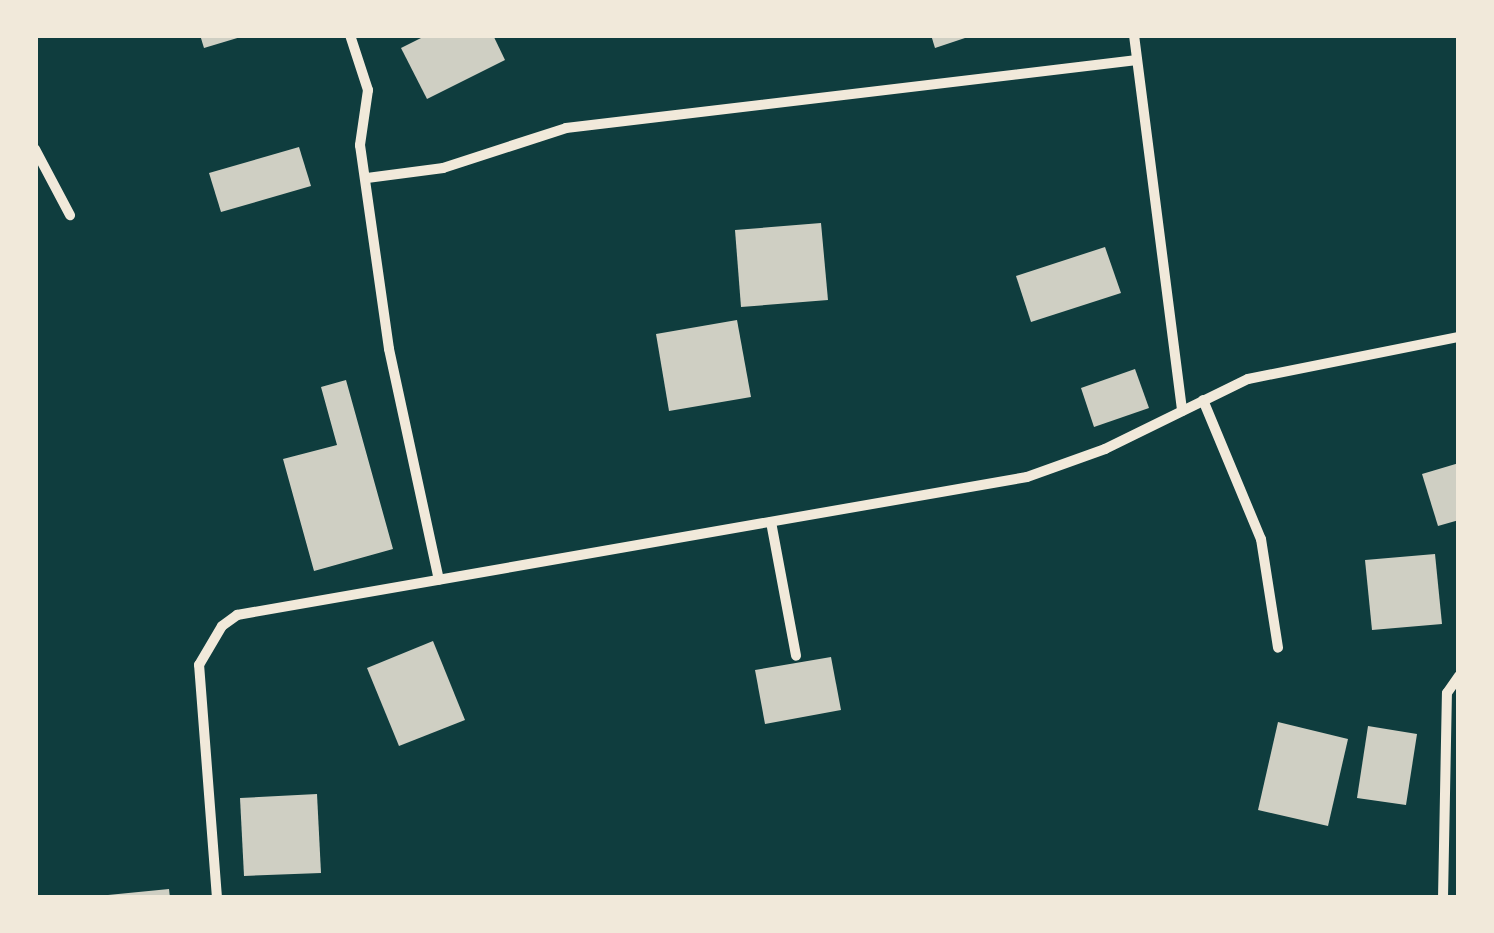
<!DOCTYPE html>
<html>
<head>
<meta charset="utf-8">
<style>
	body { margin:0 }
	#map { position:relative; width:1494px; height:933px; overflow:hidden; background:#0f3d3e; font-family:"Fira Sans Condensed",sans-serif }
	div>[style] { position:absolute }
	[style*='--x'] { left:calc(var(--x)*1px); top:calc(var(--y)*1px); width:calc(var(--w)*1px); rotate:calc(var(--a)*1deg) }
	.building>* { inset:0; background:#cfcfc3 }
	.minor>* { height:10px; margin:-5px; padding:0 5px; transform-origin:5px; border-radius:5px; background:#f1e9da }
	span { translate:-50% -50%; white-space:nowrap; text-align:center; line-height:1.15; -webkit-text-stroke:9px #f1e9da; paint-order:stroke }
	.frame { position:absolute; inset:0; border:38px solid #f1e9da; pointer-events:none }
</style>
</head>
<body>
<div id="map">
	<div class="building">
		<i style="clip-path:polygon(200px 35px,244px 35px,244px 36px,204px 48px)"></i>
		<i style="clip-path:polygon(427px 35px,493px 35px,505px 60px,427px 99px,401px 48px)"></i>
		<i style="clip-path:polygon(931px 35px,971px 35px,971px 36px,935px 48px)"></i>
		<i style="clip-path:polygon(299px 147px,311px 186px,221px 212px,209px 173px)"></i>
		<i style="clip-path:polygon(821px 223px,828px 300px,741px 307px,735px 230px)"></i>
		<i style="clip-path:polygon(1105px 247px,1121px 293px,1031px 322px,1016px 276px)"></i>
		<i style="clip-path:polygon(737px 320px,751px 397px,669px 411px,656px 334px)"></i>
		<i style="clip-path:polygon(1135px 369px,1149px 408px,1094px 427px,1081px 388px)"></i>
		<i style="clip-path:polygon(346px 380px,393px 549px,314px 571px,283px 459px,337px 445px,321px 387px)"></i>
		<i style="clip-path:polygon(1459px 463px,1459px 520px,1438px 526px,1422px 474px)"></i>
		<i style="clip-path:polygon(1435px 554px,1442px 624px,1372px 630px,1365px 560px)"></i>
		<i style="clip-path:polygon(433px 641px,465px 720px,399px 746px,367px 668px)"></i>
		<i style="clip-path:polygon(831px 657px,841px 710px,765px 724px,755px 670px)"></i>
		<i style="clip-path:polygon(1278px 722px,1348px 739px,1328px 826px,1258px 810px)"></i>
		<i style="clip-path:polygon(1368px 726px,1417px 734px,1406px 805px,1357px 798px)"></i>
		<i style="clip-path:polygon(317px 794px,321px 873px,244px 876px,240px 798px)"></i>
		<i style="clip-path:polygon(169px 889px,170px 898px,108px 898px,108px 895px)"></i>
	</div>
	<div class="minor">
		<i style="--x:350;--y:35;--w:58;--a:71.9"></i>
		<i style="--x:368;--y:90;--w:56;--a:98.3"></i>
		<i style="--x:360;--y:145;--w:206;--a:81.9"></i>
		<i style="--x:389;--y:349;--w:236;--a:77.8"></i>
		<i style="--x:1134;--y:35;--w:379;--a:82.7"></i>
		<i style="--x:35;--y:149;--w:75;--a:62.1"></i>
		<i style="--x:367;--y:178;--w:77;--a:-7.5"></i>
		<i style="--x:443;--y:168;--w:129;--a:-18"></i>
		<i style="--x:566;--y:128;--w:575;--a:-6.79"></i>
		<i style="--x:1203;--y:400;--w:151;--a:67.4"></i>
		<i style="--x:1261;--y:539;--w:110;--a:81.1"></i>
		<i style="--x:771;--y:522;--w:136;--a:79.4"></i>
		<i style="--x:217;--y:898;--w:234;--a:-94.4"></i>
		<i style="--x:199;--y:665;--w:45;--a:-59.5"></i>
		<i style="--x:222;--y:626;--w:19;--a:-36"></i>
		<i style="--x:237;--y:615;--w:802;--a:-9.91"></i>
		<i style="--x:1027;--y:477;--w:83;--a:-19.7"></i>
		<i style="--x:1105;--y:449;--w:159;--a:-26.1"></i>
		<i style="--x:1248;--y:379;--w:215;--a:-11.3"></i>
		<i style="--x:1443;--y:898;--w:205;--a:-88.9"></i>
		<i style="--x:1447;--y:693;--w:21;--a:-55"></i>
	</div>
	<div class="frame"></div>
</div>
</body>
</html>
